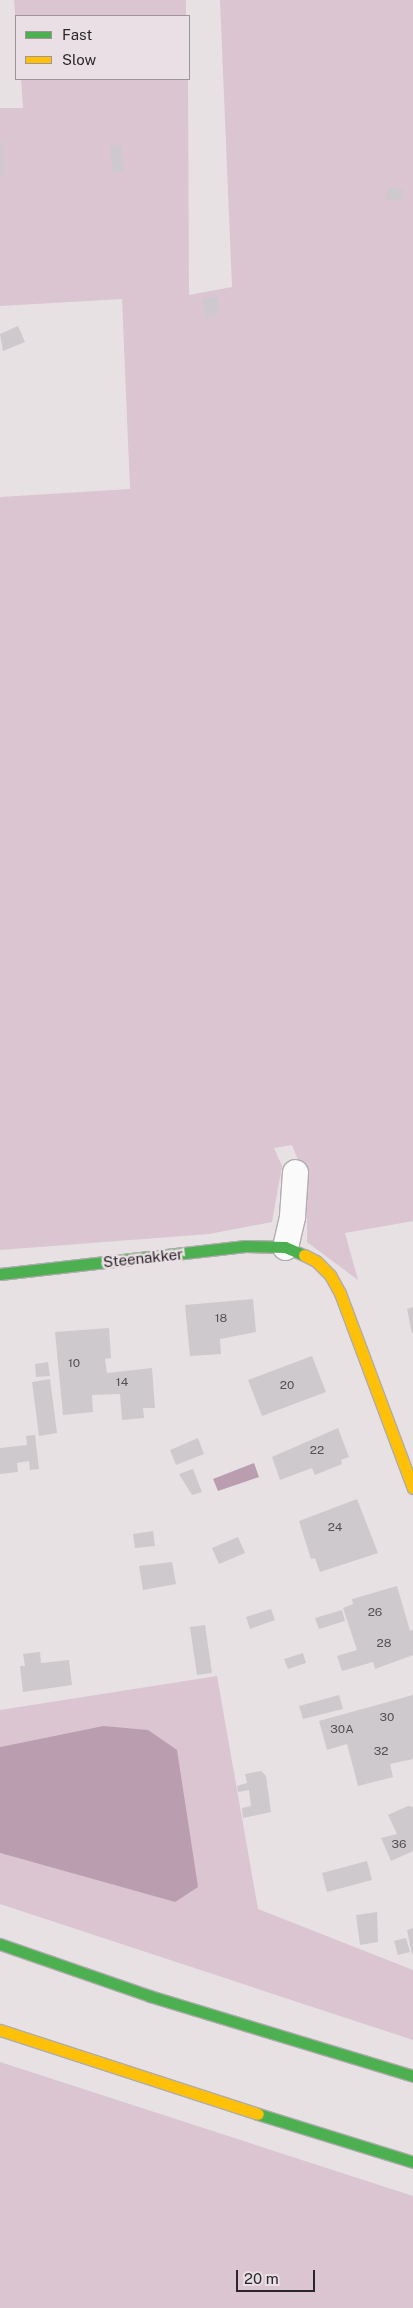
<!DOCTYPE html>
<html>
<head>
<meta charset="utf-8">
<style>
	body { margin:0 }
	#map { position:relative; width:413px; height:2308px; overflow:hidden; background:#e7e1e4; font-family:"Public Sans",sans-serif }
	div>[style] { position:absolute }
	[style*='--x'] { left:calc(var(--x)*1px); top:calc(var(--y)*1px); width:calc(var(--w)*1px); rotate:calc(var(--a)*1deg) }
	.green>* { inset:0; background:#dac5d1 }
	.water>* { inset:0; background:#ba9dae }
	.building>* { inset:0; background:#cec9cc }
	.roads { filter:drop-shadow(1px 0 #b0acae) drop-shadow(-1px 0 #b0acae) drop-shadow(0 1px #b0acae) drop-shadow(0 -1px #b0acae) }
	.street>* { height:25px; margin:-12.5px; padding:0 12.5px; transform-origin:12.5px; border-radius:12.5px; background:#fbfafb }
	.fast>* { height:11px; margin:-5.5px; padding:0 5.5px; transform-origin:5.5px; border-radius:5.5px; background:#4caf50 }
	.slow>* { height:11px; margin:-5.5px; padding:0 5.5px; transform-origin:5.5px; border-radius:5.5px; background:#ffc107 }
	span { translate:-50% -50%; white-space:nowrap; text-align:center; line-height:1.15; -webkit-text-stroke:5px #e9dfe4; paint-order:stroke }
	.number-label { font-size:12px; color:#545052 }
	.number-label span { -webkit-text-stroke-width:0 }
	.street-label { font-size:15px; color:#2b2729 }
	.legend { position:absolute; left:15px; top:15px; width:175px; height:65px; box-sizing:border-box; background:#e9dfe4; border:1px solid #9d9599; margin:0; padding:6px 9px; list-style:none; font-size:15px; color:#2b2729 }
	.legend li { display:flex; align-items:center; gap:10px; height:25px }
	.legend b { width:25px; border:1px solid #9d9599 }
	.scale { position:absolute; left:236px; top:2270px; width:79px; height:22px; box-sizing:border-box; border:2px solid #2b2729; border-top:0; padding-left:6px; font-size:15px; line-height:18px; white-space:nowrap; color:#2b2729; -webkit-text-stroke:4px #e9dfe4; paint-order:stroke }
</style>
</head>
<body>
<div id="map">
	<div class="green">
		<i style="clip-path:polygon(14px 0,186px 0,186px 16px,16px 16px,16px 28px)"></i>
		<i style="clip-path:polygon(220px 0,413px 0,413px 1221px,345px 1233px,358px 1280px,307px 1242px,307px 1182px,292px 1145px,274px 1148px,282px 1166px,272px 1222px,209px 1234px,0 1250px,0 497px,130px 489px,122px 299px,0 306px,0 108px,23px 108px,21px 79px,188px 79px,189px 295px,232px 287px)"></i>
		<i style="clip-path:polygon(217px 1676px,258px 1909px,413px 1970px,413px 2040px,0 1904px,0 1853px,175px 1902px,183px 1797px,177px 1750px,103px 1726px,0 1747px,0 1710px)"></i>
		<i style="clip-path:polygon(0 2062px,413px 2196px,413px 2308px,0 2308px)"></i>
	</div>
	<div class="water">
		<i style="clip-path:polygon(254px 1463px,259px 1477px,218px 1491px,213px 1479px)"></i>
		<i style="clip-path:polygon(103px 1726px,148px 1730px,177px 1750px,198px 1887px,175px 1902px,0 1853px,0 1747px)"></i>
	</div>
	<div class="building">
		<i style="clip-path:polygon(0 142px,3px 142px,4px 176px,0 176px)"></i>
		<i style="clip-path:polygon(110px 145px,121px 145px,124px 172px,112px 173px)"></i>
		<i style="clip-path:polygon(387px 188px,403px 189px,402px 200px,386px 200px)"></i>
		<i style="clip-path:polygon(217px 297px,219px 313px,206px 319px,202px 299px)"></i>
		<i style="clip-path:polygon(18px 326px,25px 342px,3px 351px,0 334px)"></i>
		<i style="clip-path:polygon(253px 1299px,256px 1332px,220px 1339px,221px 1354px,190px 1356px,185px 1305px)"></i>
		<i style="clip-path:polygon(413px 1307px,413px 1333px,412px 1333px,407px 1309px)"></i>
		<i style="clip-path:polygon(109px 1328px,111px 1358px,105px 1359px,107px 1373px,152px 1368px,155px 1408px,143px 1408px,144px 1418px,122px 1420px,120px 1394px,92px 1395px,93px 1412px,63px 1415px,55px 1332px)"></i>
		<i style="clip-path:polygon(312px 1356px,326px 1392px,262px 1416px,248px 1380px)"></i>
		<i style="clip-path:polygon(48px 1362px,50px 1376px,36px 1377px,35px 1364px)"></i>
		<i style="clip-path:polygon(50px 1379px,57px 1433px,39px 1436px,32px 1382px)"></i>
		<i style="clip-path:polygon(338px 1428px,349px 1457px,341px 1460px,342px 1464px,315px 1475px,312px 1468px,280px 1480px,272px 1457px)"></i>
		<i style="clip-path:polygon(35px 1435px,39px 1469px,30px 1470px,29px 1461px,17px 1463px,18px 1472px,0 1474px,0 1448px,27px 1445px,26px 1436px)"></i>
		<i style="clip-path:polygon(198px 1438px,204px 1454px,176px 1465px,170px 1450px)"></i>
		<i style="clip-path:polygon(193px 1469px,202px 1492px,192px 1495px,179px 1474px)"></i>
		<i style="clip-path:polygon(357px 1499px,378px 1553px,320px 1572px,315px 1558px,311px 1559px,299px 1521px)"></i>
		<i style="clip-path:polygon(153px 1531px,155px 1546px,135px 1548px,133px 1534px)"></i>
		<i style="clip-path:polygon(238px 1537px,245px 1553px,219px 1564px,212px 1548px)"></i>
		<i style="clip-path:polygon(172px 1562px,176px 1584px,143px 1590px,139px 1566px)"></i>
		<i style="clip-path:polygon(397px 1586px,410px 1631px,413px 1630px,413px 1655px,375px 1669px,373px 1662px,342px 1671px,337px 1656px,357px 1650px,343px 1608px,353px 1604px,352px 1599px)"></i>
		<i style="clip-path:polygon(271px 1609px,275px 1620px,250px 1629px,246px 1617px)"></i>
		<i style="clip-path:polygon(342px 1610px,345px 1621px,319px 1629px,315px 1618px)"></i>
		<i style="clip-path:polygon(205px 1625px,212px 1673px,197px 1675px,190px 1627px)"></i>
		<i style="clip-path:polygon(40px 1652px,41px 1663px,69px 1660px,72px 1685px,23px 1692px,20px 1666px,25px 1666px,23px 1654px)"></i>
		<i style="clip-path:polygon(303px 1653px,306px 1663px,288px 1669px,284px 1659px)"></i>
		<i style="clip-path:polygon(339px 1695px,343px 1709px,303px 1719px,299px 1706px)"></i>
		<i style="clip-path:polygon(413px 1695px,413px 1759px,390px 1764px,393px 1777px,358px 1786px,347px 1744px,327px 1750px,319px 1721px)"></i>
		<i style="clip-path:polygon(261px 1771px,266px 1776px,271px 1812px,243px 1818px,242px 1808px,251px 1806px,249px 1790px,238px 1792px,237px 1786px,247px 1783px,245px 1774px)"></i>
		<i style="clip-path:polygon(408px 1806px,413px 1807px,413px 1851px,391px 1861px,381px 1838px,397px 1834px,388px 1815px)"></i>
		<i style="clip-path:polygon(367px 1861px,372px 1880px,327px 1892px,322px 1873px)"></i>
		<i style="clip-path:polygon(377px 1912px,378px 1942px,360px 1945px,356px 1915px)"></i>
		<i style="clip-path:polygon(413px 1928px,413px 1954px,412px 1954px,407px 1930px)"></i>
		<i style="clip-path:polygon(406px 1938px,410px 1952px,398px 1955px,394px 1941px)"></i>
	</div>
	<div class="roads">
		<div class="street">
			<i style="--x:285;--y:1247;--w:32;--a:-77"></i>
			<i style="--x:292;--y:1216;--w:44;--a:-86.1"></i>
		</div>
		<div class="fast">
			<i style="--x:0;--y:1274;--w:247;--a:-6.5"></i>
			<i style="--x:245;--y:1246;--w:40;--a:1.4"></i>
			<i style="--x:285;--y:1247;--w:21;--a:23"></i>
			<i style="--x:0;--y:1944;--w:159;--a:19.1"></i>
			<i style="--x:150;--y:1996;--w:275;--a:16.9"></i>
			<i style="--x:258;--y:2114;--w:162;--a:17.2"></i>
		</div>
		<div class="slow">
			<i style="--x:304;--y:1255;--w:13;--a:27"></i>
			<i style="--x:316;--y:1261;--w:20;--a:45"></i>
			<i style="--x:330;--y:1275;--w:21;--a:61"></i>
			<i style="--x:340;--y:1293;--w:208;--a:69.5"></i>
			<i style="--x:0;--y:2030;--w:271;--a:18"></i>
		</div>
	</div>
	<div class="number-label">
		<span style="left:221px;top:1319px">18</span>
		<span style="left:74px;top:1364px">10</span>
		<span style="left:122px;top:1383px">14</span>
		<span style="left:287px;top:1386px">20</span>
		<span style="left:317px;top:1451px">22</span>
		<span style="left:335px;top:1528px">24</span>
		<span style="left:375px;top:1613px">26</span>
		<span style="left:384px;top:1644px">28</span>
		<span style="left:387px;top:1718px">30</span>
		<span style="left:342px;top:1730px">30A</span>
		<span style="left:381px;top:1752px">32</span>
		<span style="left:399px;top:1845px">36</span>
	</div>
	<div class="street-label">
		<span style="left:143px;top:1258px;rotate:-6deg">Steenakker</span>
	</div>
	<ul class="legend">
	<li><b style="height:6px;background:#4caf50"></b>Fast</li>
	<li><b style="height:6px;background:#ffc107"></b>Slow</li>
	</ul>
	<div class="scale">20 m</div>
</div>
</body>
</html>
